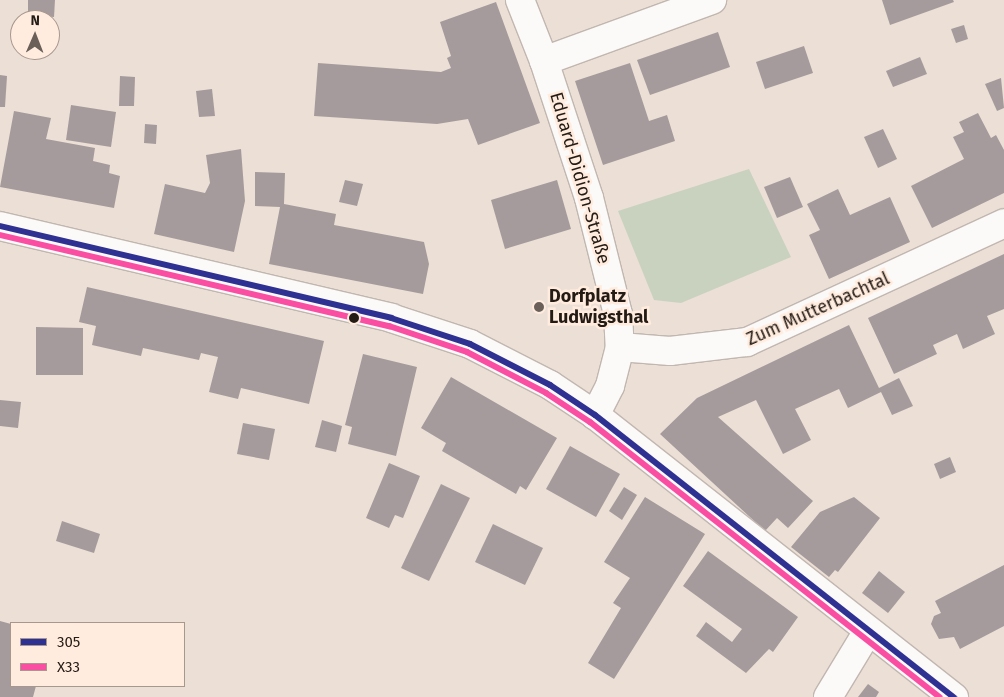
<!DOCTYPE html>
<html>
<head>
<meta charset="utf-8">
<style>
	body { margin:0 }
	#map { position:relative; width:1004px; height:697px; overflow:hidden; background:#ecdfd6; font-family:"Fira Sans",sans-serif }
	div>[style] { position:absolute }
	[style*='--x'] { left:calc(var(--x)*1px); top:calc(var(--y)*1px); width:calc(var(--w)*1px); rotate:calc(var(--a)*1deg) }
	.green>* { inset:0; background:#c9d2bf }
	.building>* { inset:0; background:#a69b9c }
	.roads { filter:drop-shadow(1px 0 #c1b7b0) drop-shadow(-1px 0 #c1b7b0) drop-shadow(0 1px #c1b7b0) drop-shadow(0 -1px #c1b7b0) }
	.minor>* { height:28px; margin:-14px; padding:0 14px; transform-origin:14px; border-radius:14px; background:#fcfaf9 }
	.bus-1>* { height:6px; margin:-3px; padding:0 3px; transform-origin:3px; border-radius:3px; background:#2e3092 }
	.bus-2>* { height:6px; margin:-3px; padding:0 3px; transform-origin:3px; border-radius:3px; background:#fa4ea3 }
	.dots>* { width:14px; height:14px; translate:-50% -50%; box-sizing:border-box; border:2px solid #ffecde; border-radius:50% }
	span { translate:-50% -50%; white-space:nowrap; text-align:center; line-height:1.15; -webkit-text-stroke:5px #ffecde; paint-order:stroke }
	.street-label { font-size:18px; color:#241b15 }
	.poi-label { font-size:18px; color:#241b15; font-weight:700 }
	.left { translate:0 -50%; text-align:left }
	.legend { position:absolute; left:10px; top:622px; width:175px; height:65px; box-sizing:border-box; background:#ffecde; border:1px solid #a7988e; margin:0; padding:6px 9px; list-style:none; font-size:15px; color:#241b15 }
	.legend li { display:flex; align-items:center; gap:10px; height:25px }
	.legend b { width:25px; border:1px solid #a7988e }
	.north { position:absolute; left:10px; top:10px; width:50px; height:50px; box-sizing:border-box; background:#ffecde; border:1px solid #a7988e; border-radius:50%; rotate:1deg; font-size:14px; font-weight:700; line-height:20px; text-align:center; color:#241b15 }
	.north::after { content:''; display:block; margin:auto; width:18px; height:22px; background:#6a6059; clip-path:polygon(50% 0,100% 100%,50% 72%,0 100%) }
</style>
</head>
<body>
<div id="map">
	<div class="green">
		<i style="clip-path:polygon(749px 169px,791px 257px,681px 303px,654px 300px,618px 211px)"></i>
	</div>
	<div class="building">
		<i style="clip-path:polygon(28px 0,55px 0,54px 17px,28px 15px)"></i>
		<i style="clip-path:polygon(882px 0,953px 0,954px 2px,890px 25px)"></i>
		<i style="clip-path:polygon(496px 2px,540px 123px,478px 145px,468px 119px,437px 124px,314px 116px,318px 63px,441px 72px,451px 68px,447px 58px,451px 56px,440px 22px)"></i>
		<i style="clip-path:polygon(964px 25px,968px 39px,956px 43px,951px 29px)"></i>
		<i style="clip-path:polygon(718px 32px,730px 67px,650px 95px,637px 60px)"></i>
		<i style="clip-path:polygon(804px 46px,813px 73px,765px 89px,756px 62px)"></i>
		<i style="clip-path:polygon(920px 57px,927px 74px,893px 87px,886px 71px)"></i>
		<i style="clip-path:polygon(630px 63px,649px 121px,667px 115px,675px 141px,603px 165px,575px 81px)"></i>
		<i style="clip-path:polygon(0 75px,7px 76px,5px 107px,0 107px)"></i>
		<i style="clip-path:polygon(120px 76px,135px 77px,134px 106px,119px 106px)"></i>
		<i style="clip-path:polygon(1001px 78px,1004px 108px,997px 111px,985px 84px)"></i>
		<i style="clip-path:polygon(212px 89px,215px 116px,199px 117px,196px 91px)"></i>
		<i style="clip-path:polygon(71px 105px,116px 112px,111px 147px,66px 140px)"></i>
		<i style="clip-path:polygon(14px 111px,51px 118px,46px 139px,95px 148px,93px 161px,110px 165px,109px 173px,120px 176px,114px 208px,0 187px)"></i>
		<i style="clip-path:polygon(978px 113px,991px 138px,996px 135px,1004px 150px,1004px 193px,932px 228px,911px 186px,964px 159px,953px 137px,964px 132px,959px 122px)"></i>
		<i style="clip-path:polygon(145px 124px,157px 125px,156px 144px,144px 143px)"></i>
		<i style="clip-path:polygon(883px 129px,897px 159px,878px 168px,864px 137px)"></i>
		<i style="clip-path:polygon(241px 149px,245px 201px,234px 252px,154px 234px,165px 184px,205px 193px,210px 183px,206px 155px)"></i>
		<i style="clip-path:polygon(255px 172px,285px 173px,284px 204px,336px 214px,334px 225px,424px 242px,429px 264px,423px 294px,269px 264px,280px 207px,255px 206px)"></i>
		<i style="clip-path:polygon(790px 177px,803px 207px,777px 218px,764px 187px)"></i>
		<i style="clip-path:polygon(345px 180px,363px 184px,357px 206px,339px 202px)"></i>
		<i style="clip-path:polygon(557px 180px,571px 229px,505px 249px,491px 200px)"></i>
		<i style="clip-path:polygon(838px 189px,850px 215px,890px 197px,910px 242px,829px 279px,809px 235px,820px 230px,807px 204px)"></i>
		<i style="clip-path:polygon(1004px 254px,1004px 309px,987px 316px,995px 334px,963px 349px,957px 334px,933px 345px,937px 354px,894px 374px,868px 318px)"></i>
		<i style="clip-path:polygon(87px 287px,324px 341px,309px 404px,241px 388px,238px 399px,209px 392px,218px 357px,201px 353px,199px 360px,143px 348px,141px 356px,92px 345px,96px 326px,79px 322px)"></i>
		<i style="clip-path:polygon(849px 325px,879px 388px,899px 378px,913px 406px,892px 415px,881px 392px,848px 408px,839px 389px,795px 409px,811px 440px,783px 454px,756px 400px,718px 417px,813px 501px,788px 528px,777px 518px,765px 531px,660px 434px,697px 398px)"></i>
		<i style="clip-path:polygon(36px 327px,83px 328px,83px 375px,36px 375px)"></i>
		<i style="clip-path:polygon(363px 354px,417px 367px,396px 456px,348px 444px,352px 427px,345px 425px)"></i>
		<i style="clip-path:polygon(451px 377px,557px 438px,526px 490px,520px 486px,516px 494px,442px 451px,446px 443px,421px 428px)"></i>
		<i style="clip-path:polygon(0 400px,21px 402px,18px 428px,0 426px)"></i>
		<i style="clip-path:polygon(322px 420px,342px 426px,336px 452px,315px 447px)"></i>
		<i style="clip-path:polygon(243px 423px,275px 429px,269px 460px,237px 454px)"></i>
		<i style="clip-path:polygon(570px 446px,620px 474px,596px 517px,546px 489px)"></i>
		<i style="clip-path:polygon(950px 457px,956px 472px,940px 479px,934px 464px)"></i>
		<i style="clip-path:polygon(389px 463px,420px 476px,403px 518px,395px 515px,389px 528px,366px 518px)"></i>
		<i style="clip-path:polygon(441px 484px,470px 498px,429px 581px,401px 568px)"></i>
		<i style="clip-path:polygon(624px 487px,637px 495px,622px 520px,609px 511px)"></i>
		<i style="clip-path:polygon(645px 497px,705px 534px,614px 679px,588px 663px,621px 608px,613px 603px,630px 578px,604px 562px)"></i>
		<i style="clip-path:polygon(854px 497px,880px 518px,838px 572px,835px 570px,829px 577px,791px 547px,820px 512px)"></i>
		<i style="clip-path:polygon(62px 521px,100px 534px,94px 553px,56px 541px)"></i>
		<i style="clip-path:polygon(493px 524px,543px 548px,525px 585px,475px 562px)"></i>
		<i style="clip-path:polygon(708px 551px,798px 617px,773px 652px,769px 649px,746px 673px,696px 636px,706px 622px,732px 642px,742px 629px,683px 586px)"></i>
		<i style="clip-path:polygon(1004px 565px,1004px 626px,960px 649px,954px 637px,939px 639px,931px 624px,934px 616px,941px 613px,935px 601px)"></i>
		<i style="clip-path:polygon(879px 571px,905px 592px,888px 613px,862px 593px)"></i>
		<i style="clip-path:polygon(0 621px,11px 624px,11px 686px,36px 686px,33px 697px,0 697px)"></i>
		<i style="clip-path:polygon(868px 684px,879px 692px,876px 697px,858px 697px)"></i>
	</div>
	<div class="roads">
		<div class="minor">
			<i style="--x:520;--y:0;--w:66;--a:68.5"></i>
			<i style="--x:544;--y:61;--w:144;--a:71.8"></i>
			<i style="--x:589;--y:198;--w:120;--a:76"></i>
			<i style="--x:618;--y:314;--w:33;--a:87"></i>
			<i style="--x:620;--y:347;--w:40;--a:104.4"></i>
			<i style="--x:610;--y:386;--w:33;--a:117"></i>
			<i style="--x:544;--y:61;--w:179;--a:-20"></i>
			<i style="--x:0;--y:226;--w:402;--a:13.2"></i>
			<i style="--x:391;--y:318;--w:83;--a:18.2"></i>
			<i style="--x:470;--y:344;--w:90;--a:27.1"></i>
			<i style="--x:550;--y:385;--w:54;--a:33.7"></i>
			<i style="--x:595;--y:415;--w:457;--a:38.2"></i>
			<i style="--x:620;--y:347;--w:50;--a:4.6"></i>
			<i style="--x:670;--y:351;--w:78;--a:-6.7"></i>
			<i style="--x:747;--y:342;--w:283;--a:-24.8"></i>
			<i style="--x:828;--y:697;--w:77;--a:-58.8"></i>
		</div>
	</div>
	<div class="bus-1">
		<i style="--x:0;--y:226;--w:402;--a:13.2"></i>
		<i style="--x:391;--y:318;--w:83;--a:18.2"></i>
		<i style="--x:470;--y:344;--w:90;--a:27.1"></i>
		<i style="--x:550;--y:385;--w:54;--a:33.7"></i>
		<i style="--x:595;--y:415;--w:457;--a:38.2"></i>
	</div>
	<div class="bus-2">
		<i style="--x:0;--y:235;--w:400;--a:13.2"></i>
		<i style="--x:389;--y:326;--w:82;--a:18.4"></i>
		<i style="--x:467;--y:352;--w:89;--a:27.4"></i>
		<i style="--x:546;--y:393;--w:53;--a:33.4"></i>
		<i style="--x:590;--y:422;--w:445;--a:38.2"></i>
	</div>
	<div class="dots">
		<i style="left:539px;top:307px;background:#6a6059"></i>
		<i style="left:354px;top:318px;background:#241b15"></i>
	</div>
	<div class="street-label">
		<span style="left:580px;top:178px;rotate:74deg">Eduard-Didion-Straße</span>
		<span style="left:818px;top:309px;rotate:-24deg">Zum Mutterbachtal</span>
	</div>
	<div class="poi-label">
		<span class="left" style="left:549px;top:307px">Dorfplatz<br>Ludwigsthal</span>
	</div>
	<ul class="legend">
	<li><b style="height:6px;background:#2e3092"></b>305</li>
	<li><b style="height:6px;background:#fa4ea3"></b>X33</li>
	</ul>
	<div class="north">N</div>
</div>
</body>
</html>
